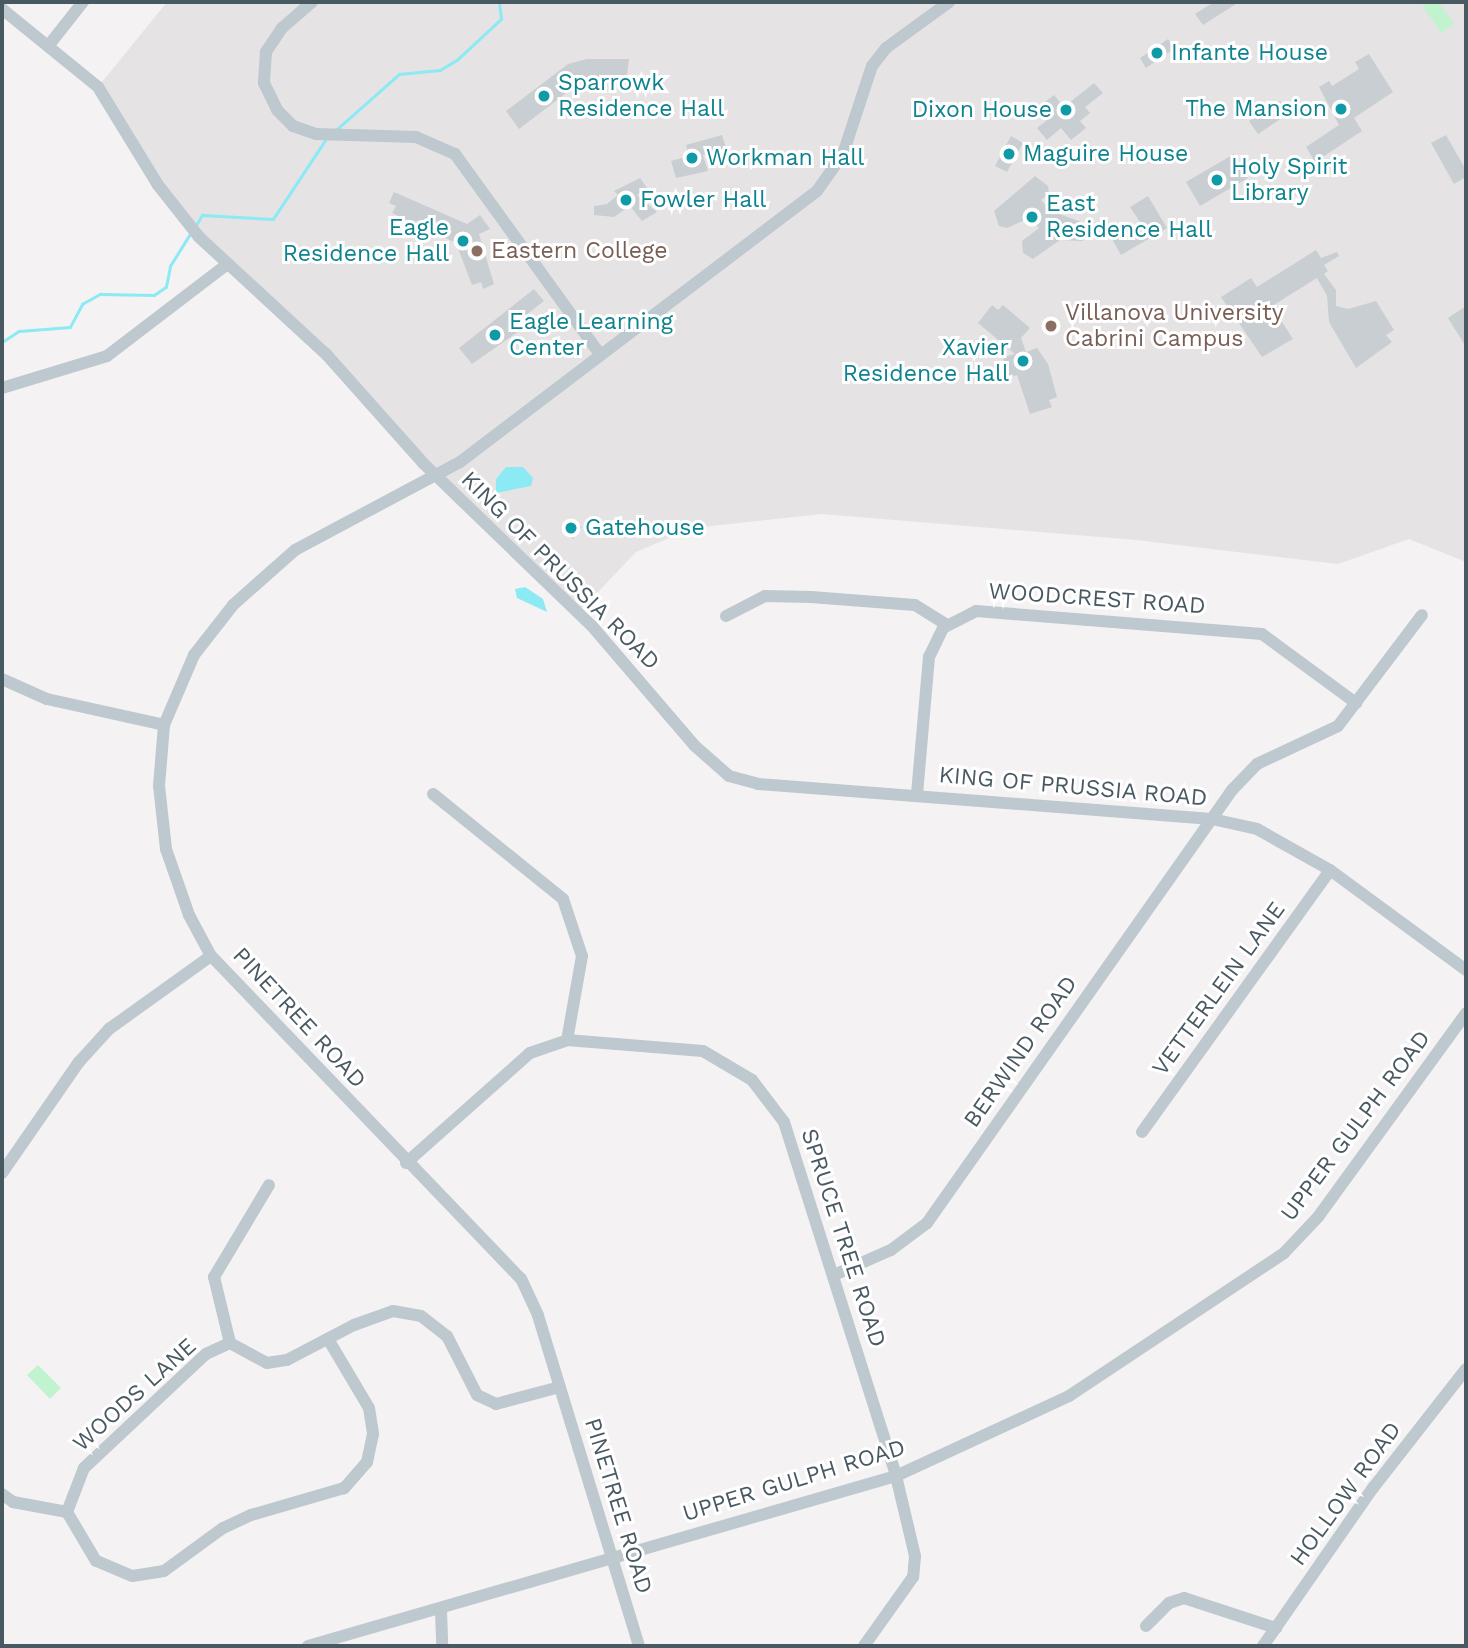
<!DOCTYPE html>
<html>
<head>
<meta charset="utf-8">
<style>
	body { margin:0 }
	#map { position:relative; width:1468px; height:1648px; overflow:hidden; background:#f5f2f3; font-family:"Work Sans",sans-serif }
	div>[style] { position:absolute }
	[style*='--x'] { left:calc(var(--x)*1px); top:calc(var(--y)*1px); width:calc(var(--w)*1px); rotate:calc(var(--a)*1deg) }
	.education>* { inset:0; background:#e6e3e5 }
	.green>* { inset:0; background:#c0f3ce }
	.water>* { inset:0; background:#8beaf3 }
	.stream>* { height:2.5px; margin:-1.25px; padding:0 1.25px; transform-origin:1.25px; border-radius:1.25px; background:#8beaf3 }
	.building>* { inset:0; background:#c9ced2 }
	.minor>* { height:12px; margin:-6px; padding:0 6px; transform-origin:6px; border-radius:6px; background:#bdc9cf }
	.dots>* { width:19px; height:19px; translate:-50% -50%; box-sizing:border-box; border:4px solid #fff; border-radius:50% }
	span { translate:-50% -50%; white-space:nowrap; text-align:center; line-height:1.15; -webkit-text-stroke:6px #fff; paint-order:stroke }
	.culture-label { font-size:23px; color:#0d838f }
	.left { translate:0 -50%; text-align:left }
	.right { translate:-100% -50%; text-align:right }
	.education-label { font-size:23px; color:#785e54 }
	.street-label { font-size:23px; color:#495962 }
	.frame { position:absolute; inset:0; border:4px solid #495962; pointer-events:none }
</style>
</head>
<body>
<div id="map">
	<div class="education">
		<i style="clip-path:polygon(167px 2px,1466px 2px,1466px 562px,1409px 539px,1338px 564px,1136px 540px,822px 514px,693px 528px,636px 552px,579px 612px,423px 463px,326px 354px,199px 237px,98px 87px)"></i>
	</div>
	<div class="green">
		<i style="clip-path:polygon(1429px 2px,1438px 2px,1454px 24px,1441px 33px,1423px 6px)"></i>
		<i style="clip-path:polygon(38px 1365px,61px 1388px,50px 1399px,27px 1375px)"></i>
	</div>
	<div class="water">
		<i style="clip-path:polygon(506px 467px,523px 467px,533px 478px,531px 486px,496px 493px,496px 479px)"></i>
		<i style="clip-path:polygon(525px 587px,543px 599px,547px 612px,517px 598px,515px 589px)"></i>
	</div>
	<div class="stream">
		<i style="--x:336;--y:130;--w:84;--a:-41.6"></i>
		<i style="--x:399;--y:74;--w:41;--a:-5.6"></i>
		<i style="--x:440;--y:70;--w:21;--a:-31"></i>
		<i style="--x:458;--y:59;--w:59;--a:-42.9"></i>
		<i style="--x:501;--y:19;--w:17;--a:-97"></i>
		<i style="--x:195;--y:227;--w:14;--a:-60"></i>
		<i style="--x:202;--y:215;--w:71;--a:3.2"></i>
		<i style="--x:273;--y:219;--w:96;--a:-56.5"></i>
		<i style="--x:2;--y:342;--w:20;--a:-33"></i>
		<i style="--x:19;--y:331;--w:51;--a:-4.5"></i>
		<i style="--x:70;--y:327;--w:26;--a:-62"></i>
		<i style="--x:82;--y:304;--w:21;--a:-29"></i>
		<i style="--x:100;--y:294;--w:54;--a:1.1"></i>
		<i style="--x:154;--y:295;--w:14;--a:-34"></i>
		<i style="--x:166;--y:287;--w:21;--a:-79"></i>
		<i style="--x:170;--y:266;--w:39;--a:-58"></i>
	</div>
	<div class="building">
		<i style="clip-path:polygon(1214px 2px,1239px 2px,1203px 25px,1195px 14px)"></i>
		<i style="clip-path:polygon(1168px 39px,1174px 49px,1146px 68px,1140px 58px)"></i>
		<i style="clip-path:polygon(1369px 54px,1393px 92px,1354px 118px,1362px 131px,1315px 162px,1306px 147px,1339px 125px,1319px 87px,1329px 81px,1332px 86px,1359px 69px,1355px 62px)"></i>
		<i style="clip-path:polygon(587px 59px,629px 59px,626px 82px,582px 81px,519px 129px,506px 111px,568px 64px)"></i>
		<i style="clip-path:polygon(1094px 83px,1103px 93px,1085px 107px,1090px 113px,1080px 121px,1086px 128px,1071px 140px,1061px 128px,1047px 140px,1037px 128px,1051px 117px,1041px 105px,1054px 95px,1064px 107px)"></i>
		<i style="clip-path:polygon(1280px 101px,1288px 114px,1258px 134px,1249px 121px)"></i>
		<i style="clip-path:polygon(722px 135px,726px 148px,703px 155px,708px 171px,676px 178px,671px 161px,689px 156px,686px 145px)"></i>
		<i style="clip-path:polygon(1446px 135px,1466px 170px,1466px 177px,1454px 184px,1431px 143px)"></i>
		<i style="clip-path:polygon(1011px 136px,1023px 143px,1007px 172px,995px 166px)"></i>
		<i style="clip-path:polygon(1234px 154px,1248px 178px,1200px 206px,1186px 182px)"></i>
		<i style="clip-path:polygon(1035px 176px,1048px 186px,1049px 194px,1041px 200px,1051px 211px,1084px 223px,1087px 231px,1083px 241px,1060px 240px,1033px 259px,1023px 253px,1022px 241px,1039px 228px,1029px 218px,1007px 228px,999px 226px,994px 211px)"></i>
		<i style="clip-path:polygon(640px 178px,647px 188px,637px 195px,657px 212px,642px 221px,630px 206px,614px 217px,594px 215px,594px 206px,607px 204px,618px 195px,614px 191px)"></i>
		<i style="clip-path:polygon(394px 192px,467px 224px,480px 215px,490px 229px,479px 234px,494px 284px,483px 289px,481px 282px,472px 285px,456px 243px,392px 213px,396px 206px,389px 203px)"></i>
		<i style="clip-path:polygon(1148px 196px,1167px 228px,1121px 255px,1112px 239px,1140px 222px,1130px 207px)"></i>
		<i style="clip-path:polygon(1316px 250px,1321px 258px,1337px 252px,1339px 256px,1324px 265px,1328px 271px,1324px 274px,1336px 290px,1336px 306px,1348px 309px,1376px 301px,1394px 330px,1386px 335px,1392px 342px,1356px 368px,1329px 322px,1327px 296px,1317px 278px,1272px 306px,1293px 339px,1262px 357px,1221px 297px,1251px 278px,1257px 287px)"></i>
		<i style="clip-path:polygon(534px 289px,544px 301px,526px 315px,532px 322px,472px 364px,459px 348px)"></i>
		<i style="clip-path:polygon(992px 305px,998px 310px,1003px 305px,1030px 328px,1021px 338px,1026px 352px,1037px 348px,1048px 364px,1057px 397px,1049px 400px,1052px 407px,1030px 414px,1017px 375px,1009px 378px,1003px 357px,1015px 354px,978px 323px)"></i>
		<i style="clip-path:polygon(1466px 306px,1466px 347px,1448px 318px)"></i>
		<i style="clip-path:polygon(570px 518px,582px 527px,573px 539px,561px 529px)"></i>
	</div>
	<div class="minor">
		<i style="--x:312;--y:2;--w:40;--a:139"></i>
		<i style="--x:282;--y:28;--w:29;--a:124"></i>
		<i style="--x:266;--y:52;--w:31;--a:94"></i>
		<i style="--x:264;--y:83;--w:30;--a:64"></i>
		<i style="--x:277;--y:110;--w:23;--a:45"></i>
		<i style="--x:293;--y:126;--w:24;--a:19"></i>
		<i style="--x:316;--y:134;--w:100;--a:1.7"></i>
		<i style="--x:416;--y:137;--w:43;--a:23.6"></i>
		<i style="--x:455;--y:154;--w:246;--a:54.1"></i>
		<i style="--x:2;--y:9;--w:124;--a:39.1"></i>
		<i style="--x:98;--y:87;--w:115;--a:58.5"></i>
		<i style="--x:158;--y:185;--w:66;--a:51.7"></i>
		<i style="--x:199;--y:237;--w:173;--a:42.7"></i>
		<i style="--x:326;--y:354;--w:146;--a:48.3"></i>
		<i style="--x:423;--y:463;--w:235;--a:44"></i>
		<i style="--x:592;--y:626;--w:158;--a:49.4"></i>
		<i style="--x:695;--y:746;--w:45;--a:41.4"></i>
		<i style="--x:729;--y:776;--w:30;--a:15"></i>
		<i style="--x:758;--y:784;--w:455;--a:4.4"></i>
		<i style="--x:1212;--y:819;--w:46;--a:12.5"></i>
		<i style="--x:1257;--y:829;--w:84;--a:29.3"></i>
		<i style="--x:1330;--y:870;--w:169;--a:36.3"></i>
		<i style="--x:49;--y:45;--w:55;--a:-51.7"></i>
		<i style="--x:2;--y:388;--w:110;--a:-16.9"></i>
		<i style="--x:107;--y:356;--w:150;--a:-37.4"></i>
		<i style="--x:726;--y:616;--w:44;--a:-27.1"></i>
		<i style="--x:765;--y:596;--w:46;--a:1.2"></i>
		<i style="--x:811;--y:597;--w:104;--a:4.4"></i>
		<i style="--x:915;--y:605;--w:38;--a:32"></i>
		<i style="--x:2;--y:679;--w:49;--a:24"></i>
		<i style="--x:47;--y:699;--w:120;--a:12.5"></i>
		<i style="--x:433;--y:794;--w:167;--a:38.9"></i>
		<i style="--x:563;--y:899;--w:60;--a:71.6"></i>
		<i style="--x:582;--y:956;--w:85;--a:100.1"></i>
		<i style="--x:917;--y:794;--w:138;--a:-85"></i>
		<i style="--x:929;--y:657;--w:32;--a:-64"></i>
		<i style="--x:943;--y:628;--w:37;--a:-27"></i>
		<i style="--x:976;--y:611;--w:287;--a:4.6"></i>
		<i style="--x:1262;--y:634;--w:117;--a:36.3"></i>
		<i style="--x:1142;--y:1132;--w:322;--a:-54.3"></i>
		<i style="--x:406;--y:1163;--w:166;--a:-41.6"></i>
		<i style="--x:530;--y:1053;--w:39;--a:-19"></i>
		<i style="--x:567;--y:1040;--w:136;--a:4.6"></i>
		<i style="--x:703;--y:1051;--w:57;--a:30.6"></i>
		<i style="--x:752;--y:1080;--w:53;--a:52.7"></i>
		<i style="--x:784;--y:1122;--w:371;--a:72.4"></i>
		<i style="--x:896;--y:1476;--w:82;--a:76.6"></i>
		<i style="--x:915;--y:1556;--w:21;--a:95"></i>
		<i style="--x:913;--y:1577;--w:85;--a:125.4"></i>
		<i style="--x:2;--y:1173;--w:135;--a:-55.3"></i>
		<i style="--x:79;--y:1062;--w:45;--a:-47.7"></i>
		<i style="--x:109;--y:1029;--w:125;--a:-35.6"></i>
		<i style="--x:834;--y:1275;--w:62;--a:-23.7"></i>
		<i style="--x:891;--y:1250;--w:45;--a:-36.9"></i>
		<i style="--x:927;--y:1223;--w:530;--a:-54.84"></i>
		<i style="--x:1232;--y:790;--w:36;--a:-46"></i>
		<i style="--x:1257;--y:764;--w:89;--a:-25.1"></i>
		<i style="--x:1338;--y:726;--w:139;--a:-52.9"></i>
		<i style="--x:328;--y:1339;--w:80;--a:59.3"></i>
		<i style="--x:369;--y:1408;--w:26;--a:81"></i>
		<i style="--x:373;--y:1434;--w:29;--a:102"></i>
		<i style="--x:367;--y:1462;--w:35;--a:131"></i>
		<i style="--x:344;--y:1488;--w:97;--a:163.8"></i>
		<i style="--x:251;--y:1515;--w:31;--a:155"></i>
		<i style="--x:223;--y:1528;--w:73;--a:143.9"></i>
		<i style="--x:164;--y:1571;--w:32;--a:171"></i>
		<i style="--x:132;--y:1576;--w:39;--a:-157"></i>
		<i style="--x:96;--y:1561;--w:57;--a:-120.6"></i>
		<i style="--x:67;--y:1512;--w:47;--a:-68.9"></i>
		<i style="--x:84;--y:1468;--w:167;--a:-43.1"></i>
		<i style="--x:206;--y:1354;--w:26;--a:-25"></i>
		<i style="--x:230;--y:1343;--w:42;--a:28.4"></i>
		<i style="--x:267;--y:1363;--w:20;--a:-9"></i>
		<i style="--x:287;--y:1360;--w:76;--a:-27.6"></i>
		<i style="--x:354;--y:1325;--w:41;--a:-19.7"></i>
		<i style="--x:393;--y:1311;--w:28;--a:10"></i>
		<i style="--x:421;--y:1316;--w:33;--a:38"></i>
		<i style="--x:447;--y:1336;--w:66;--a:63"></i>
		<i style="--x:477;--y:1395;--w:21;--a:25"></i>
		<i style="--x:496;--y:1404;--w:66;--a:-14.9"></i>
		<i style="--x:230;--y:1343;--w:68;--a:-103.6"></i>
		<i style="--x:214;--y:1277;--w:107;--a:-59.1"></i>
		<i style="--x:2;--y:1494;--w:14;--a:36"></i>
		<i style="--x:13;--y:1502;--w:55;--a:10.5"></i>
		<i style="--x:441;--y:1610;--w:36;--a:88"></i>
		<i style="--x:1146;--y:1626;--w:33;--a:-45"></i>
		<i style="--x:1169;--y:1603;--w:16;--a:-18"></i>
		<i style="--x:1184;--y:1598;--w:97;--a:18.1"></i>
		<i style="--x:308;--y:1646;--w:612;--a:-16.13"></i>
		<i style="--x:896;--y:1476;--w:191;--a:-24.8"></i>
		<i style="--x:1069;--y:1396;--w:258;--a:-33.6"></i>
		<i style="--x:1284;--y:1253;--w:50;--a:-46.6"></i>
		<i style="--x:1318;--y:1217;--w:252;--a:-54"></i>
		<i style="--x:639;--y:1646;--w:346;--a:-107"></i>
		<i style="--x:538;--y:1315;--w:40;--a:-115"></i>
		<i style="--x:521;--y:1279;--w:448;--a:-133.8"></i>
		<i style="--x:211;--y:956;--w:47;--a:-118.2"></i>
		<i style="--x:189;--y:915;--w:70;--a:-109.2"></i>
		<i style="--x:166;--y:849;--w:63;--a:-96.3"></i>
		<i style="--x:159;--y:786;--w:61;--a:-85.3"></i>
		<i style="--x:164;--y:725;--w:76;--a:-66.8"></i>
		<i style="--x:194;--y:655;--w:63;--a:-52"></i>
		<i style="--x:233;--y:605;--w:83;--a:-41.6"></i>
		<i style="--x:295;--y:550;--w:187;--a:-28.1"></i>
		<i style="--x:460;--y:462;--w:448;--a:-37.2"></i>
		<i style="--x:817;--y:191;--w:45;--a:-54.9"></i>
		<i style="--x:843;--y:154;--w:93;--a:-71.8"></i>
		<i style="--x:872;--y:66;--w:23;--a:-52"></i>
		<i style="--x:886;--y:48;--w:78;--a:-36.1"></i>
		<i style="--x:1263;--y:1646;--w:193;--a:-55.2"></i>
		<i style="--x:1373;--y:1488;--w:151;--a:-52"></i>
	</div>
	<div class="dots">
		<i style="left:1157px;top:53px;background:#0f9aa8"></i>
		<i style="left:544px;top:96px;background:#0f9aa8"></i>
		<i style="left:1341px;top:109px;background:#0f9aa8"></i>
		<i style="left:1066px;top:110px;background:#0f9aa8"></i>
		<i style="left:1009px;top:154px;background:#0f9aa8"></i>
		<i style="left:692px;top:158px;background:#0f9aa8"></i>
		<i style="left:1217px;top:180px;background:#0f9aa8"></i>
		<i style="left:626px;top:200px;background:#0f9aa8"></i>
		<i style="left:1032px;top:217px;background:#0f9aa8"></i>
		<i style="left:463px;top:241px;background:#0f9aa8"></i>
		<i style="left:477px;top:251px;background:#8d6e63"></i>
		<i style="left:1051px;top:326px;background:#8d6e63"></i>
		<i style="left:495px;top:335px;background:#0f9aa8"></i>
		<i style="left:1023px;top:361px;background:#0f9aa8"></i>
		<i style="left:571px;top:528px;background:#0f9aa8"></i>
	</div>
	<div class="culture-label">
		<span class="left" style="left:1171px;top:53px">Infante House</span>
		<span class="left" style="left:558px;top:96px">Sparrowk<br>Residence Hall</span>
		<span class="right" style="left:1327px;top:109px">The Mansion</span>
		<span class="right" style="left:1052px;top:110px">Dixon House</span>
		<span class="left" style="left:1023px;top:154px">Maguire House</span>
		<span class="left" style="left:706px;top:158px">Workman Hall</span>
		<span class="left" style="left:1231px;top:180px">Holy Spirit<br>Library</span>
		<span class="left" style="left:640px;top:200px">Fowler Hall</span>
		<span class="left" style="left:1046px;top:217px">East<br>Residence Hall</span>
		<span class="right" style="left:449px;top:241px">Eagle<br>Residence Hall</span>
		<span class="left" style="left:509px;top:335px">Eagle Learning<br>Center</span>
		<span class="right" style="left:1009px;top:361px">Xavier<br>Residence Hall</span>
		<span class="left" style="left:585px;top:528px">Gatehouse</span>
	</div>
	<div class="education-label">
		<span class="left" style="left:491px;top:251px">Eastern College</span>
		<span class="left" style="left:1065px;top:326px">Villanova University<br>Cabrini Campus</span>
	</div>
	<div class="street-label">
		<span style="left:560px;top:571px;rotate:45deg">KING OF PRUSSIA ROAD</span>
		<span style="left:1097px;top:599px;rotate:4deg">WOODCREST ROAD</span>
		<span style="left:1073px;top:787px;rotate:5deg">KING OF PRUSSIA ROAD</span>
		<span style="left:1219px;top:989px;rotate:-54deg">VETTERLEIN LANE</span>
		<span style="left:299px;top:1018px;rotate:47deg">PINETREE ROAD</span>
		<span style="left:1021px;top:1052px;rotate:-55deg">BERWIND ROAD</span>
		<span style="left:1356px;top:1126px;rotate:-53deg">UPPER GULPH ROAD</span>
		<span style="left:843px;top:1238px;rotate:72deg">SPRUCE TREE ROAD</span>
		<span style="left:135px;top:1395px;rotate:-42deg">WOODS LANE</span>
		<span style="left:794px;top:1481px;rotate:-17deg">UPPER GULPH ROAD</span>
		<span style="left:1346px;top:1494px;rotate:-54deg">HOLLOW ROAD</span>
		<span style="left:618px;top:1506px;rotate:73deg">PINETREE ROAD</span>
	</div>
	<div class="frame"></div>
</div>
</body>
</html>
